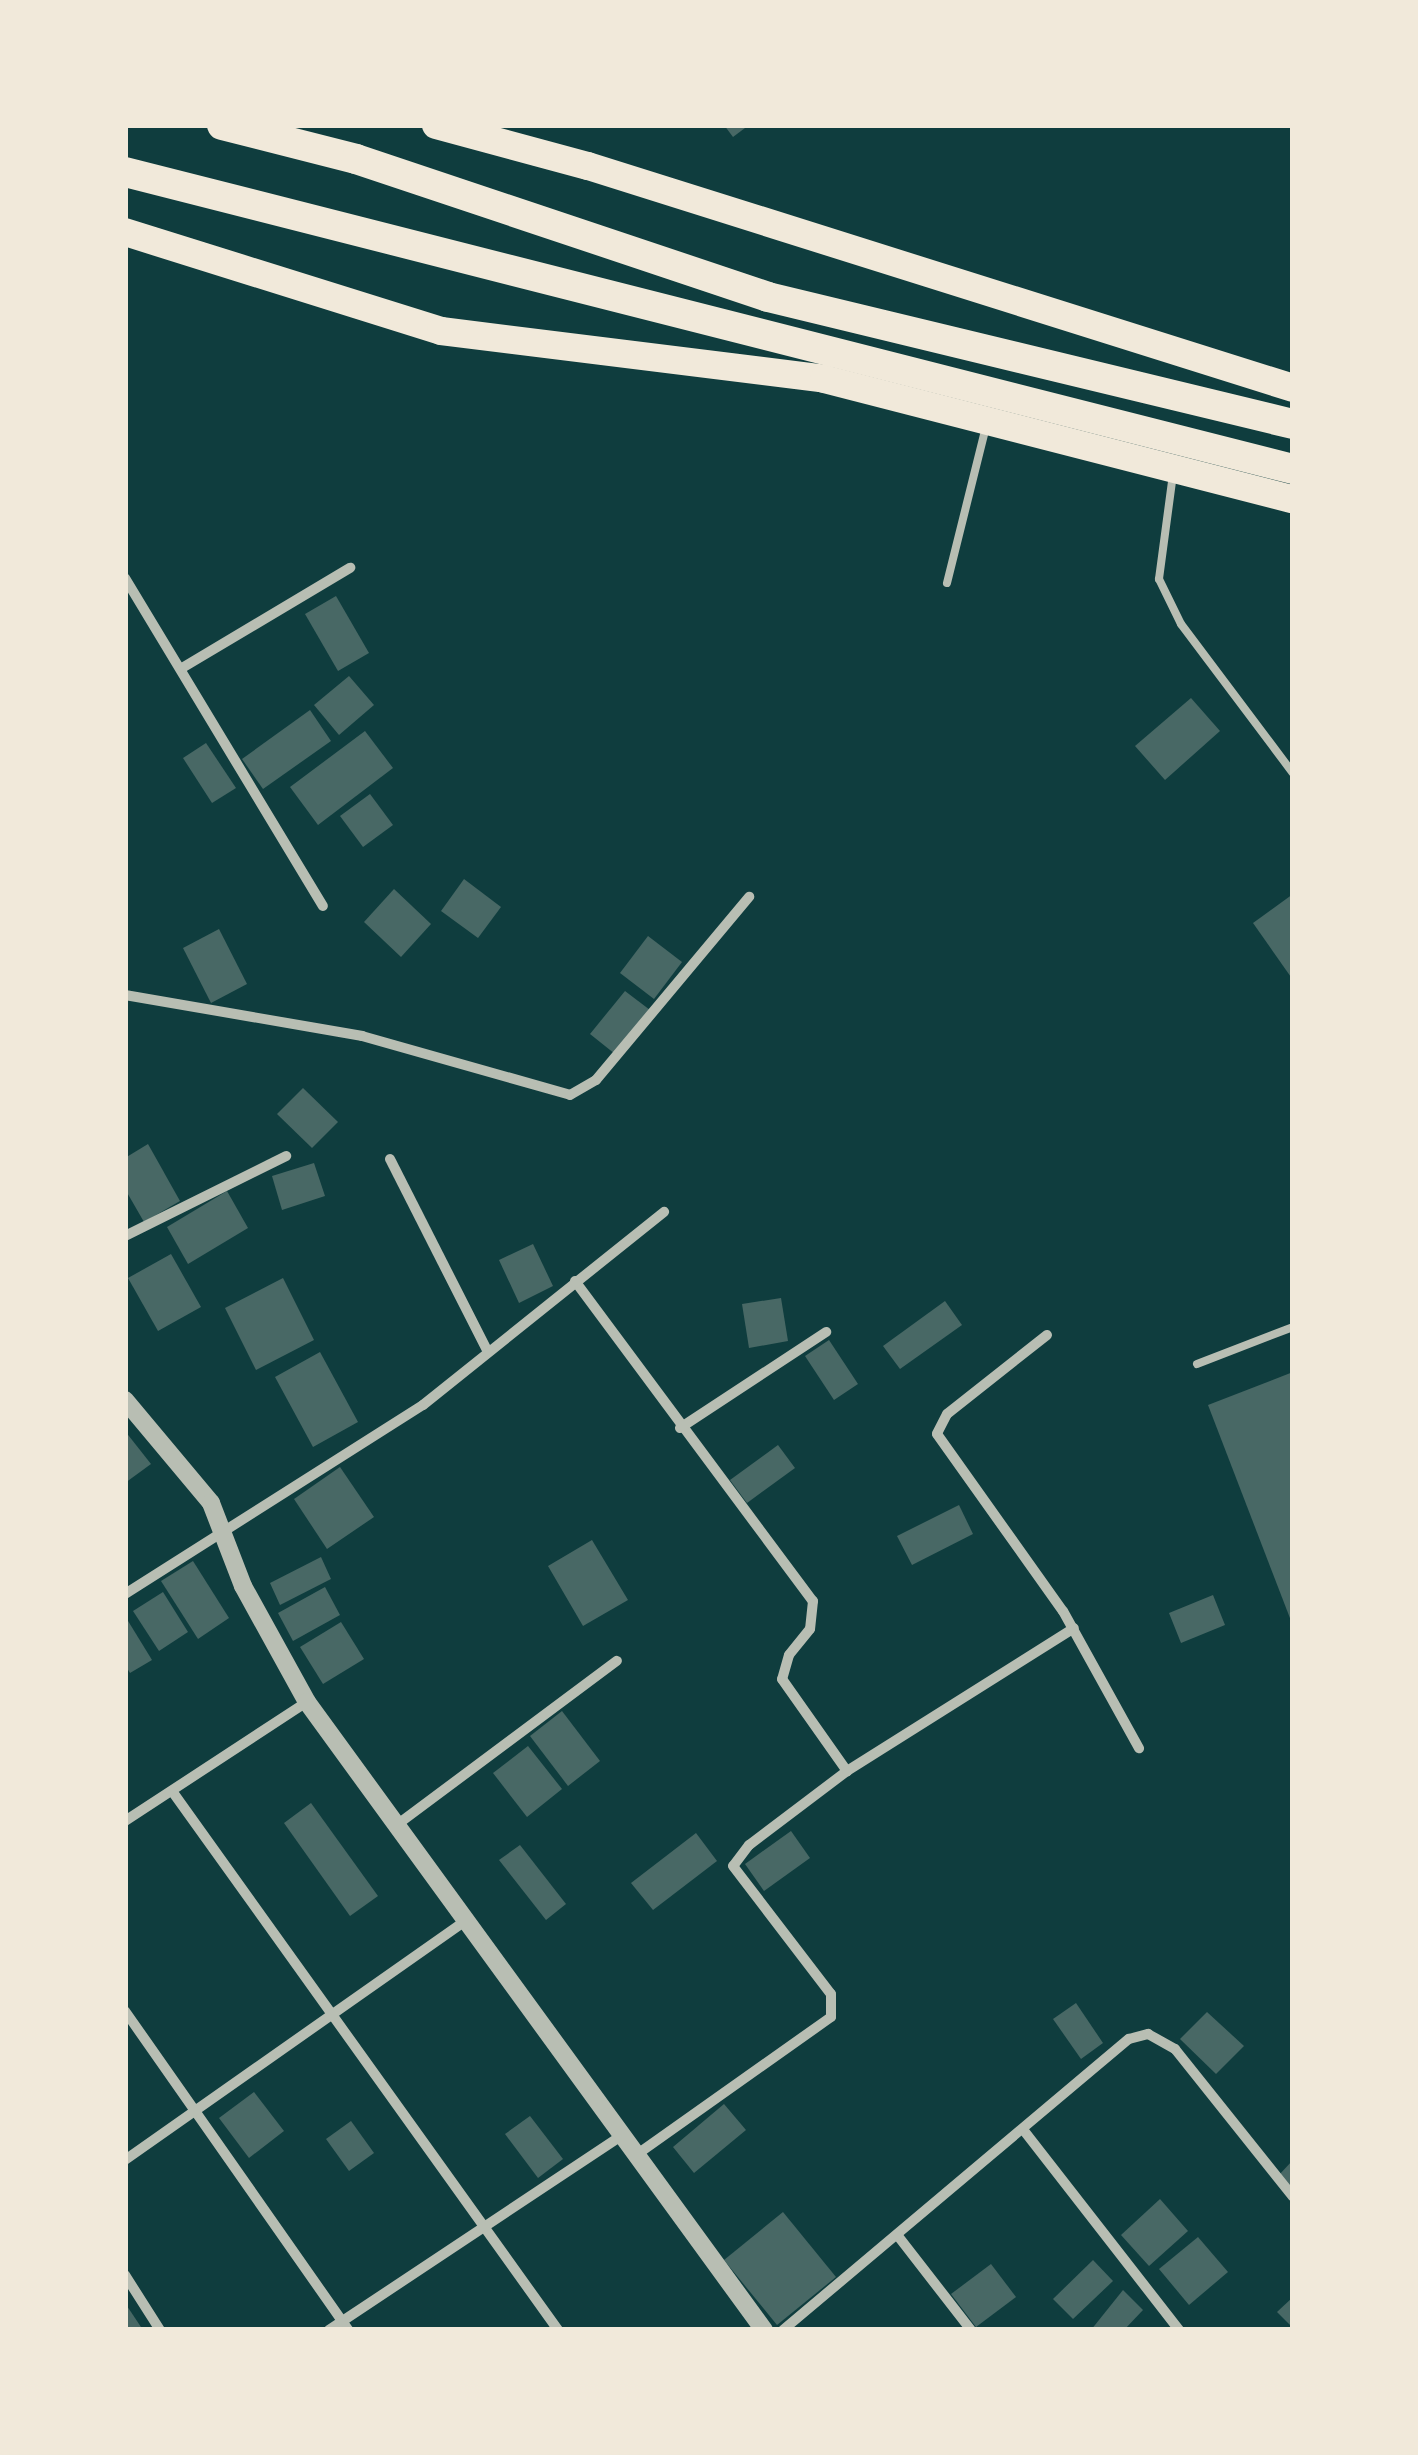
<!DOCTYPE html>
<html>
<head>
<meta charset="utf-8">
<style>
	body { margin:0 }
	#map { position:relative; width:1418px; height:2455px; overflow:hidden; background:#0f3d3e; font-family:"Source Sans 3",sans-serif }
	div>[style] { position:absolute }
	[style*='--x'] { left:calc(var(--x)*1px); top:calc(var(--y)*1px); width:calc(var(--w)*1px); rotate:calc(var(--a)*1deg) }
	.building>* { inset:0; background:#486865 }
	.service>* { height:8px; margin:-4px; padding:0 4px; transform-origin:4px; border-radius:4px; background:#b8beb3 }
	.minor>* { height:10px; margin:-5px; padding:0 5px; transform-origin:5px; border-radius:5px; background:#b8beb3 }
	.tertiary>* { height:18px; margin:-9px; padding:0 9px; transform-origin:9px; border-radius:9px; background:#b8beb3 }
	.trunk>* { height:28px; margin:-14px; padding:0 14px; transform-origin:14px; border-radius:14px; background:#f1e9da }
	.motorway>* { height:30px; margin:-15px; padding:0 15px; transform-origin:15px; border-radius:15px; background:#f1e9da }
	span { translate:-50% -50%; white-space:nowrap; text-align:center; line-height:1.15; -webkit-text-stroke:9px #f1e9da; paint-order:stroke }
	.frame { position:absolute; inset:0; border:128px solid #f1e9da; pointer-events:none }
</style>
</head>
<body>
<div id="map">
	<div class="building">
		<i style="clip-path:polygon(724px 125px,749px 125px,733px 137px)"></i>
		<i style="clip-path:polygon(336px 596px,369px 653px,338px 671px,305px 614px)"></i>
		<i style="clip-path:polygon(349px 676px,374px 705px,339px 735px,314px 705px)"></i>
		<i style="clip-path:polygon(1191px 698px,1220px 731px,1165px 780px,1135px 746px)"></i>
		<i style="clip-path:polygon(310px 710px,331px 741px,263px 789px,242px 759px)"></i>
		<i style="clip-path:polygon(365px 731px,393px 768px,318px 825px,290px 787px)"></i>
		<i style="clip-path:polygon(206px 743px,236px 788px,212px 803px,183px 758px)"></i>
		<i style="clip-path:polygon(370px 794px,393px 825px,363px 847px,340px 816px)"></i>
		<i style="clip-path:polygon(464px 879px,501px 907px,478px 938px,441px 911px)"></i>
		<i style="clip-path:polygon(394px 889px,431px 924px,401px 957px,364px 922px)"></i>
		<i style="clip-path:polygon(1293px 894px,1293px 980px,1253px 923px)"></i>
		<i style="clip-path:polygon(219px 929px,247px 984px,211px 1003px,183px 948px)"></i>
		<i style="clip-path:polygon(648px 936px,682px 962px,654px 999px,620px 973px)"></i>
		<i style="clip-path:polygon(625px 991px,650px 1010px,615px 1054px,590px 1034px)"></i>
		<i style="clip-path:polygon(303px 1088px,338px 1122px,312px 1148px,277px 1114px)"></i>
		<i style="clip-path:polygon(148px 1144px,180px 1201px,144px 1222px,125px 1189px,125px 1158px)"></i>
		<i style="clip-path:polygon(314px 1163px,325px 1196px,282px 1210px,272px 1176px)"></i>
		<i style="clip-path:polygon(227px 1191px,248px 1228px,188px 1264px,167px 1227px)"></i>
		<i style="clip-path:polygon(533px 1244px,553px 1286px,519px 1303px,499px 1260px)"></i>
		<i style="clip-path:polygon(171px 1254px,201px 1307px,158px 1331px,128px 1278px)"></i>
		<i style="clip-path:polygon(283px 1278px,314px 1340px,256px 1370px,225px 1308px)"></i>
		<i style="clip-path:polygon(781px 1298px,788px 1341px,749px 1348px,742px 1304px)"></i>
		<i style="clip-path:polygon(945px 1301px,962px 1325px,900px 1369px,883px 1346px)"></i>
		<i style="clip-path:polygon(829px 1340px,858px 1384px,834px 1400px,805px 1356px)"></i>
		<i style="clip-path:polygon(320px 1352px,358px 1422px,313px 1447px,275px 1377px)"></i>
		<i style="clip-path:polygon(1293px 1372px,1293px 1626px,1208px 1405px)"></i>
		<i style="clip-path:polygon(125px 1431px,151px 1464px,125px 1483px)"></i>
		<i style="clip-path:polygon(778px 1445px,795px 1468px,747px 1503px,730px 1480px)"></i>
		<i style="clip-path:polygon(340px 1467px,374px 1517px,327px 1549px,294px 1499px)"></i>
		<i style="clip-path:polygon(959px 1505px,973px 1534px,912px 1565px,897px 1536px)"></i>
		<i style="clip-path:polygon(592px 1540px,628px 1600px,583px 1626px,548px 1566px)"></i>
		<i style="clip-path:polygon(321px 1557px,331px 1579px,280px 1605px,270px 1583px)"></i>
		<i style="clip-path:polygon(193px 1561px,229px 1618px,198px 1639px,161px 1581px)"></i>
		<i style="clip-path:polygon(325px 1587px,340px 1615px,293px 1641px,278px 1613px)"></i>
		<i style="clip-path:polygon(163px 1592px,188px 1632px,159px 1651px,133px 1611px)"></i>
		<i style="clip-path:polygon(1213px 1595px,1225px 1625px,1181px 1643px,1169px 1613px)"></i>
		<i style="clip-path:polygon(125px 1616px,152px 1660px,130px 1673px,125px 1665px)"></i>
		<i style="clip-path:polygon(341px 1622px,364px 1659px,323px 1684px,300px 1647px)"></i>
		<i style="clip-path:polygon(562px 1711px,600px 1761px,568px 1786px,530px 1736px)"></i>
		<i style="clip-path:polygon(528px 1746px,562px 1789px,527px 1817px,493px 1773px)"></i>
		<i style="clip-path:polygon(311px 1803px,378px 1896px,350px 1916px,284px 1823px)"></i>
		<i style="clip-path:polygon(791px 1831px,810px 1858px,764px 1891px,745px 1864px)"></i>
		<i style="clip-path:polygon(696px 1833px,717px 1861px,653px 1910px,631px 1883px)"></i>
		<i style="clip-path:polygon(520px 1845px,566px 1904px,546px 1920px,499px 1860px)"></i>
		<i style="clip-path:polygon(1076px 2003px,1103px 2043px,1081px 2059px,1053px 2019px)"></i>
		<i style="clip-path:polygon(1207px 2012px,1244px 2046px,1216px 2074px,1180px 2039px)"></i>
		<i style="clip-path:polygon(254px 2092px,284px 2131px,249px 2158px,219px 2118px)"></i>
		<i style="clip-path:polygon(724px 2104px,746px 2130px,694px 2173px,673px 2147px)"></i>
		<i style="clip-path:polygon(530px 2116px,563px 2159px,538px 2178px,505px 2134px)"></i>
		<i style="clip-path:polygon(351px 2121px,374px 2153px,349px 2171px,326px 2139px)"></i>
		<i style="clip-path:polygon(1293px 2160px,1293px 2190px,1278px 2176px)"></i>
		<i style="clip-path:polygon(1160px 2199px,1188px 2231px,1149px 2266px,1121px 2235px)"></i>
		<i style="clip-path:polygon(783px 2212px,836px 2277px,777px 2325px,724px 2260px)"></i>
		<i style="clip-path:polygon(1198px 2237px,1228px 2272px,1189px 2305px,1159px 2269px)"></i>
		<i style="clip-path:polygon(1093px 2260px,1113px 2281px,1073px 2319px,1053px 2299px)"></i>
		<i style="clip-path:polygon(991px 2264px,1016px 2297px,976px 2327px,951px 2294px)"></i>
		<i style="clip-path:polygon(1123px 2290px,1143px 2310px,1124px 2330px,1091px 2330px)"></i>
		<i style="clip-path:polygon(1293px 2297px,1293px 2328px,1277px 2312px)"></i>
		<i style="clip-path:polygon(125px 2303px,143px 2330px,125px 2330px)"></i>
	</div>
	<div class="service">
		<i style="--x:1173;--y:474;--w:106;--a:97.6"></i>
		<i style="--x:1159;--y:579;--w:50;--a:63.9"></i>
		<i style="--x:1181;--y:624;--w:186;--a:53.1"></i>
		<i style="--x:947;--y:583;--w:161;--a:-76"></i>
		<i style="--x:1197;--y:1364;--w:103;--a:-21.1"></i>
	</div>
	<div class="minor">
		<i style="--x:125;--y:578;--w:383;--a:58.9"></i>
		<i style="--x:182;--y:668;--w:196;--a:-30.8"></i>
		<i style="--x:125;--y:995;--w:241;--a:9.8"></i>
		<i style="--x:362;--y:1036;--w:216;--a:15.8"></i>
		<i style="--x:570;--y:1095;--w:30;--a:-30"></i>
		<i style="--x:596;--y:1080;--w:239;--a:-50.1"></i>
		<i style="--x:390;--y:1159;--w:214;--a:63.1"></i>
		<i style="--x:125;--y:1236;--w:180;--a:-26.4"></i>
		<i style="--x:575;--y:1281;--w:399;--a:53.4"></i>
		<i style="--x:813;--y:1601;--w:28;--a:96"></i>
		<i style="--x:810;--y:1629;--w:33;--a:129"></i>
		<i style="--x:789;--y:1655;--w:25;--a:106"></i>
		<i style="--x:782;--y:1679;--w:113;--a:54.8"></i>
		<i style="--x:847;--y:1771;--w:123;--a:142.9"></i>
		<i style="--x:749;--y:1845;--w:26;--a:127"></i>
		<i style="--x:733;--y:1866;--w:161;--a:52.6"></i>
		<i style="--x:831;--y:1994;--w:23;--a:90"></i>
		<i style="--x:831;--y:2017;--w:239;--a:144.7"></i>
		<i style="--x:1047;--y:1335;--w:127;--a:141.7"></i>
		<i style="--x:947;--y:1414;--w:22;--a:117"></i>
		<i style="--x:937;--y:1434;--w:217;--a:54.6"></i>
		<i style="--x:1063;--y:1611;--w:157;--a:61"></i>
		<i style="--x:680;--y:1428;--w:175;--a:-33.3"></i>
		<i style="--x:125;--y:1594;--w:353;--a:-32.4"></i>
		<i style="--x:423;--y:1405;--w:309;--a:-38.7"></i>
		<i style="--x:847;--y:1771;--w:268;--a:-32.2"></i>
		<i style="--x:172;--y:1791;--w:663;--a:54.39"></i>
		<i style="--x:125;--y:1821;--w:217;--a:-33.2"></i>
		<i style="--x:398;--y:1824;--w:273;--a:-36.7"></i>
		<i style="--x:125;--y:2011;--w:389;--a:55"></i>
		<i style="--x:1025;--y:2132;--w:251;--a:52.1"></i>
		<i style="--x:125;--y:2160;--w:416;--a:-35.1"></i>
		<i style="--x:898;--y:2236;--w:119;--a:52.2"></i>
		<i style="--x:125;--y:2275;--w:65;--a:57.5"></i>
		<i style="--x:329;--y:2330;--w:351;--a:-33.6"></i>
		<i style="--x:783;--y:2330;--w:452;--a:-40.1"></i>
		<i style="--x:1129;--y:2039;--w:20;--a:-15"></i>
		<i style="--x:1148;--y:2034;--w:31;--a:29"></i>
		<i style="--x:1175;--y:2049;--w:189;--a:51.4"></i>
	</div>
	<div class="tertiary">
		<i style="--x:125;--y:1400;--w:134;--a:50.1"></i>
		<i style="--x:211;--y:1503;--w:89;--a:68.9"></i>
		<i style="--x:243;--y:1586;--w:132;--a:61.1"></i>
		<i style="--x:307;--y:1702;--w:777;--a:53.96"></i>
	</div>
	<div class="trunk">
		<i style="--x:436;--y:125;--w:157;--a:15.1"></i>
		<i style="--x:588;--y:166;--w:739;--a:17.48"></i>
		<i style="--x:125;--y:232;--w:331;--a:17.4"></i>
		<i style="--x:441;--y:331;--w:386;--a:7.1"></i>
		<i style="--x:824;--y:379;--w:484;--a:14.4"></i>
	</div>
	<div class="motorway">
		<i style="--x:222;--y:125;--w:138;--a:14.2"></i>
		<i style="--x:356;--y:159;--w:434;--a:18.5"></i>
		<i style="--x:768;--y:297;--w:540;--a:13.6"></i>
		<i style="--x:125;--y:172;--w:1205;--a:14.27"></i>
	</div>
	<div class="frame"></div>
</div>
</body>
</html>
